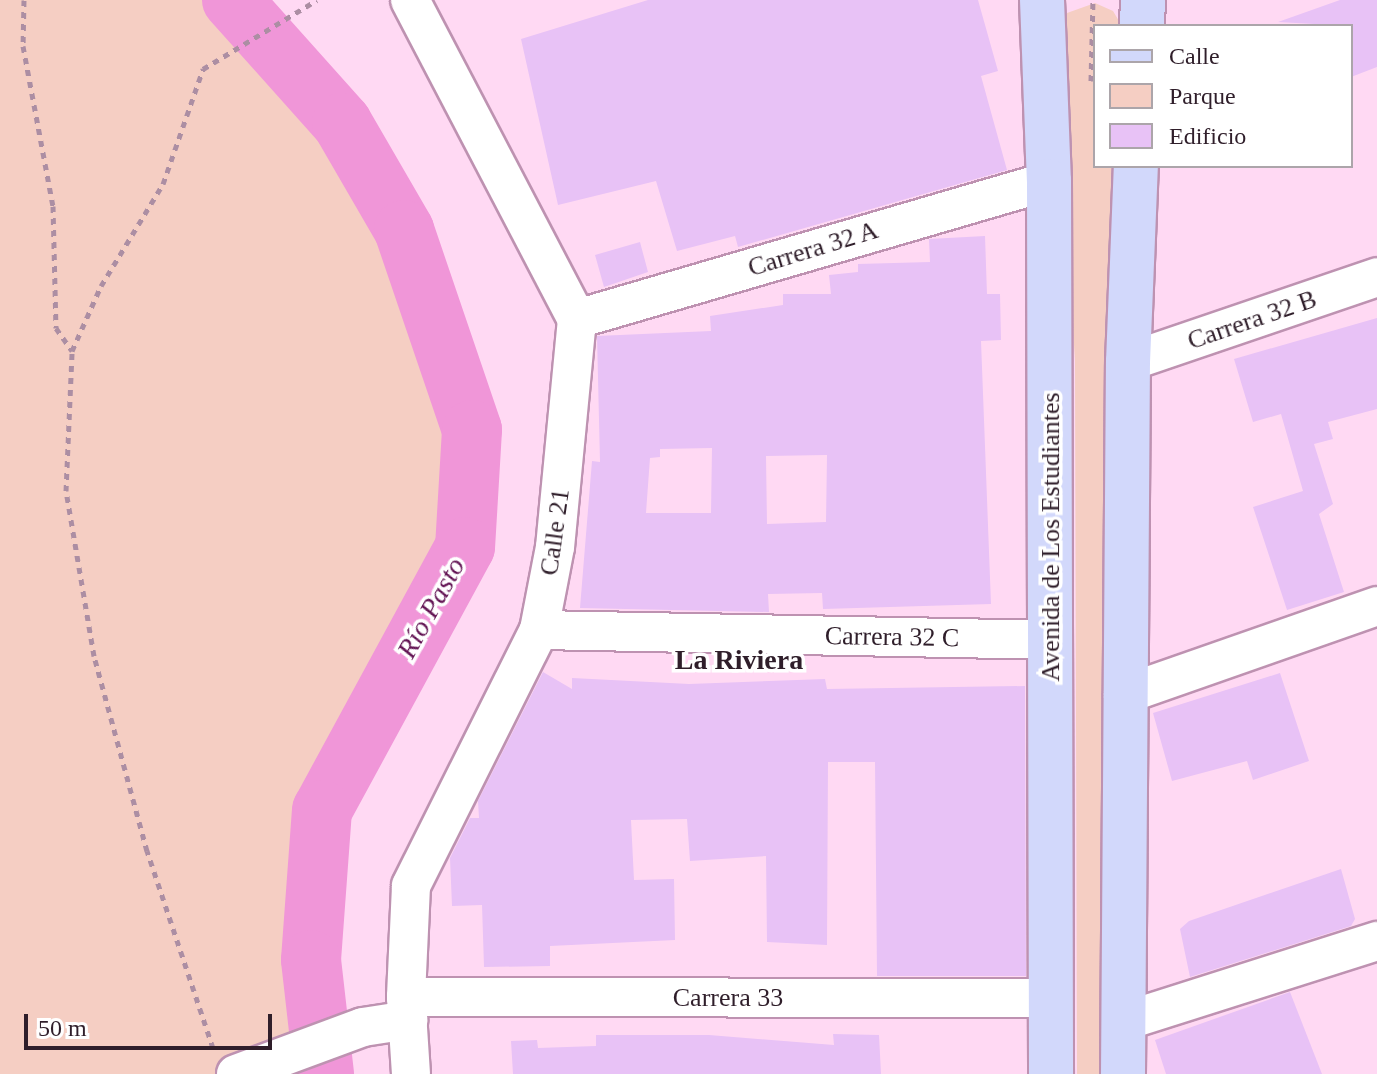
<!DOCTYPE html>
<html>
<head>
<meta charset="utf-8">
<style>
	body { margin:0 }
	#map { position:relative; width:1377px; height:1074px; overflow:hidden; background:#ffd9f3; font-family:"Times New Roman",serif }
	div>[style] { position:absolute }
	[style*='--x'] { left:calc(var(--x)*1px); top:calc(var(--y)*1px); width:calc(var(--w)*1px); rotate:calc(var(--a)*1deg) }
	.green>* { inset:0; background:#f5cec3 }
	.river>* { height:60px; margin:-30px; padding:0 30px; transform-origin:30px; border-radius:30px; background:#f096d8 }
	.building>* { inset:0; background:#e8c2f6 }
	.path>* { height:5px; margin-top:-2.5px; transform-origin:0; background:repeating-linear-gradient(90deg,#ac8ea3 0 6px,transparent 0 12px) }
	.roads { filter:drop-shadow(2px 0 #be92b1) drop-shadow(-2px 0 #be92b1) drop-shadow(0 2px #be92b1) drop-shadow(0 -2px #be92b1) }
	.minor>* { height:38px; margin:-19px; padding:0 19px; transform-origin:19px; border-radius:19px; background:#fff }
	.major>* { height:44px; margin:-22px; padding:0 22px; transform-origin:22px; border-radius:22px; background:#d2d8fb }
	span { translate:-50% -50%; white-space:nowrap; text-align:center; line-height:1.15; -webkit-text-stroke:7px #fff; paint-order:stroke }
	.street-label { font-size:26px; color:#2f1e2a }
	.water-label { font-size:28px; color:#631454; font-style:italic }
	.neighbourhood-label { font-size:28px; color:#2f1e2a; font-weight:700 }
	.legend { position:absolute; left:1093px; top:24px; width:260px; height:144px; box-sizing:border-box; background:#fff; border:2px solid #aca5aa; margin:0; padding:10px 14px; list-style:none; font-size:24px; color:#2f1e2a }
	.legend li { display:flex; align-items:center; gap:16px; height:40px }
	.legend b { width:40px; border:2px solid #aca5aa }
	.scale { position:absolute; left:24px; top:1014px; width:248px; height:36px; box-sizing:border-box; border:4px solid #2f1e2a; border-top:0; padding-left:10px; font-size:24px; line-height:28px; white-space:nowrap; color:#2f1e2a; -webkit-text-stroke:6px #fff; paint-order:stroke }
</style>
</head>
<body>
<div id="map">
	<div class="green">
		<i style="clip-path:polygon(0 0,232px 0,342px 123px,404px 230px,472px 430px,465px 547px,322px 810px,311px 960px,324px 1074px,0 1074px)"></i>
		<i style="clip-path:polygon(1095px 3px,1113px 11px,1122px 26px,1095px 26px,1095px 166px,1118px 166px,1109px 1074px,1077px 1074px,1075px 361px,1056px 45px,1067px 13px)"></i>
	</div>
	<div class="river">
		<i style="--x:232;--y:0;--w:165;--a:48.2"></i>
		<i style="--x:342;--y:123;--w:124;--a:59.9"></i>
		<i style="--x:404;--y:230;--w:211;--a:71.2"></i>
		<i style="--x:472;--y:430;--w:117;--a:93.4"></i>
		<i style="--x:465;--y:547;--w:299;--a:118.5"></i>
		<i style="--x:322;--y:810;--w:150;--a:94.2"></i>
		<i style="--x:311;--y:960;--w:115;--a:83.5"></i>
	</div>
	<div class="building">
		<i style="clip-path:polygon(648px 0,978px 0,998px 71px,981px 76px,1007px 170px,738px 247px,735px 236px,677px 251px,656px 181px,558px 205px,521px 39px)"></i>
		<i style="clip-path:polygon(1340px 0,1377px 0,1377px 67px,1351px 77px,1351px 26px,1278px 22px)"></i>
		<i style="clip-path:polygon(evenodd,985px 236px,987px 294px,1000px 294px,1001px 340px,981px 341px,991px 604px,823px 609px,822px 593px,768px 594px,769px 612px,580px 608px,592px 461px,600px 462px,597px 336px,711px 331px,710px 316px,783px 305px,783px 294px,831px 294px,829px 275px,858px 272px,858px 264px,930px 262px,929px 239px,985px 236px,712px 448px,711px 513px,646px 513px,650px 458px,660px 457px,660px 449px,712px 448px,985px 236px,827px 455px,826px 522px,767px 524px,766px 456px,827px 455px)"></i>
		<i style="clip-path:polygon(640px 242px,648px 272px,604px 287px,595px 255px)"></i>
		<i style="clip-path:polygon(1377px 318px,1377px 409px,1328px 422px,1333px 439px,1314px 444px,1333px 504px,1319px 514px,1344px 592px,1287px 610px,1253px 507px,1303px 491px,1281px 414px,1253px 422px,1234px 359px)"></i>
		<i style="clip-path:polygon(543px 672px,572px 689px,572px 678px,689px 684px,825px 679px,827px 689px,1025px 686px,1026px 976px,877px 976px,875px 762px,828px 762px,827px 945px,767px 942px,766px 856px,690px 861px,687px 819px,631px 820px,634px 880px,674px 879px,675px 940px,550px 946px,550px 966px,484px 967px,482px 905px,452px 906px,450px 858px,470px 818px,479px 818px,478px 801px)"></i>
		<i style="clip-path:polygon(1280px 673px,1309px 761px,1253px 780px,1247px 761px,1172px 781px,1153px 713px)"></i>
		<i style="clip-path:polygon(1341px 869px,1355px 919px,1351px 926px,1190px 977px,1180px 929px,1189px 921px)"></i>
		<i style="clip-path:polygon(1290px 992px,1322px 1074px,1166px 1074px,1155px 1040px)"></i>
		<i style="clip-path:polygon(833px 1034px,879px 1035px,881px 1074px,513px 1074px,511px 1041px,537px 1040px,538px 1048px,596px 1046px,596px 1035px,709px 1035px,834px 1045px)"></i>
	</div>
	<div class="path">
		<i style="--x:24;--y:0;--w:46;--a:91.2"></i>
		<i style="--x:23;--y:46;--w:163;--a:79.4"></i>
		<i style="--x:53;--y:206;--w:122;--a:88.6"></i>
		<i style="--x:56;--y:328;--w:28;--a:55"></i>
		<i style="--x:1091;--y:81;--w:81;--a:-88.6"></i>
		<i style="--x:213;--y:1048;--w:208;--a:-108.5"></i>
		<i style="--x:147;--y:851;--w:202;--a:-105.2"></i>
		<i style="--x:94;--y:656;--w:167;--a:-99.6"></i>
		<i style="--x:66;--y:491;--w:140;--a:-87.5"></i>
		<i style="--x:72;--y:351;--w:71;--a:-66"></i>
		<i style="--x:101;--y:286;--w:119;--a:-58.7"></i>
		<i style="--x:163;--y:184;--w:122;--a:-70.8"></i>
		<i style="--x:203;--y:69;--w:133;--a:-31.2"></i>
	</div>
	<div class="roads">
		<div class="minor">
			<i style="--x:410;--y:0;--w:360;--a:62.4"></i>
			<i style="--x:577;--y:319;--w:229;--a:95.5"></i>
			<i style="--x:555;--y:547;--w:85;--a:100.9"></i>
			<i style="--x:539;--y:630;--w:286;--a:116.6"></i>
			<i style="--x:411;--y:886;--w:111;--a:92.6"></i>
			<i style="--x:406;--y:997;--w:77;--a:86.3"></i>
			<i style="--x:577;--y:319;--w:492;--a:-16.3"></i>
			<i style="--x:1128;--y:362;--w:263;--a:-18.8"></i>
			<i style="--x:539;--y:630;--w:514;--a:1.11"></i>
			<i style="--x:1123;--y:695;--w:269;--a:-19.3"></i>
			<i style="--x:406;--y:997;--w:643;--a:0.09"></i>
			<i style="--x:1122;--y:1022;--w:268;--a:-17.6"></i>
			<i style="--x:236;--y:1074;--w:135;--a:-20.3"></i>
			<i style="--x:363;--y:1027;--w:46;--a:-8.8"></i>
		</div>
		<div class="major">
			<i style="--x:1042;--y:0;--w:181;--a:87.8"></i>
			<i style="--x:1049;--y:181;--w:893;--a:89.87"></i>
			<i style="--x:1142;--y:26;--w:26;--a:-88"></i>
			<i style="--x:1123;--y:1074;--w:712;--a:-89.6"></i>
			<i style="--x:1128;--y:362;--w:196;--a:-87.7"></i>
		</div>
	</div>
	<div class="street-label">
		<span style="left:813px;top:249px;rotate:-17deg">Carrera 32 A</span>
		<span style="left:1252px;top:320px;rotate:-19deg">Carrera 32 B</span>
		<span style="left:555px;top:532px;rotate:-82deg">Calle 21</span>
		<span style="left:1051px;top:537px;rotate:-90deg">Avenida de Los Estudiantes</span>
		<span style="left:892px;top:637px;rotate:1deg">Carrera 32 C</span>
		<span style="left:728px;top:998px">Carrera 33</span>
	</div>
	<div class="water-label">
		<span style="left:431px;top:608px;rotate:-61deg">Río Pasto</span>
	</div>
	<div class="neighbourhood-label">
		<span style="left:739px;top:660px">La Riviera</span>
	</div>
	<ul class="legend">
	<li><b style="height:10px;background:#d2d8fb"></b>Calle</li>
	<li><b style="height:22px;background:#f5cec3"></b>Parque</li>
	<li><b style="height:22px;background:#e8c2f6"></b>Edificio</li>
	</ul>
	<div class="scale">50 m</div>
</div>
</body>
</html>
